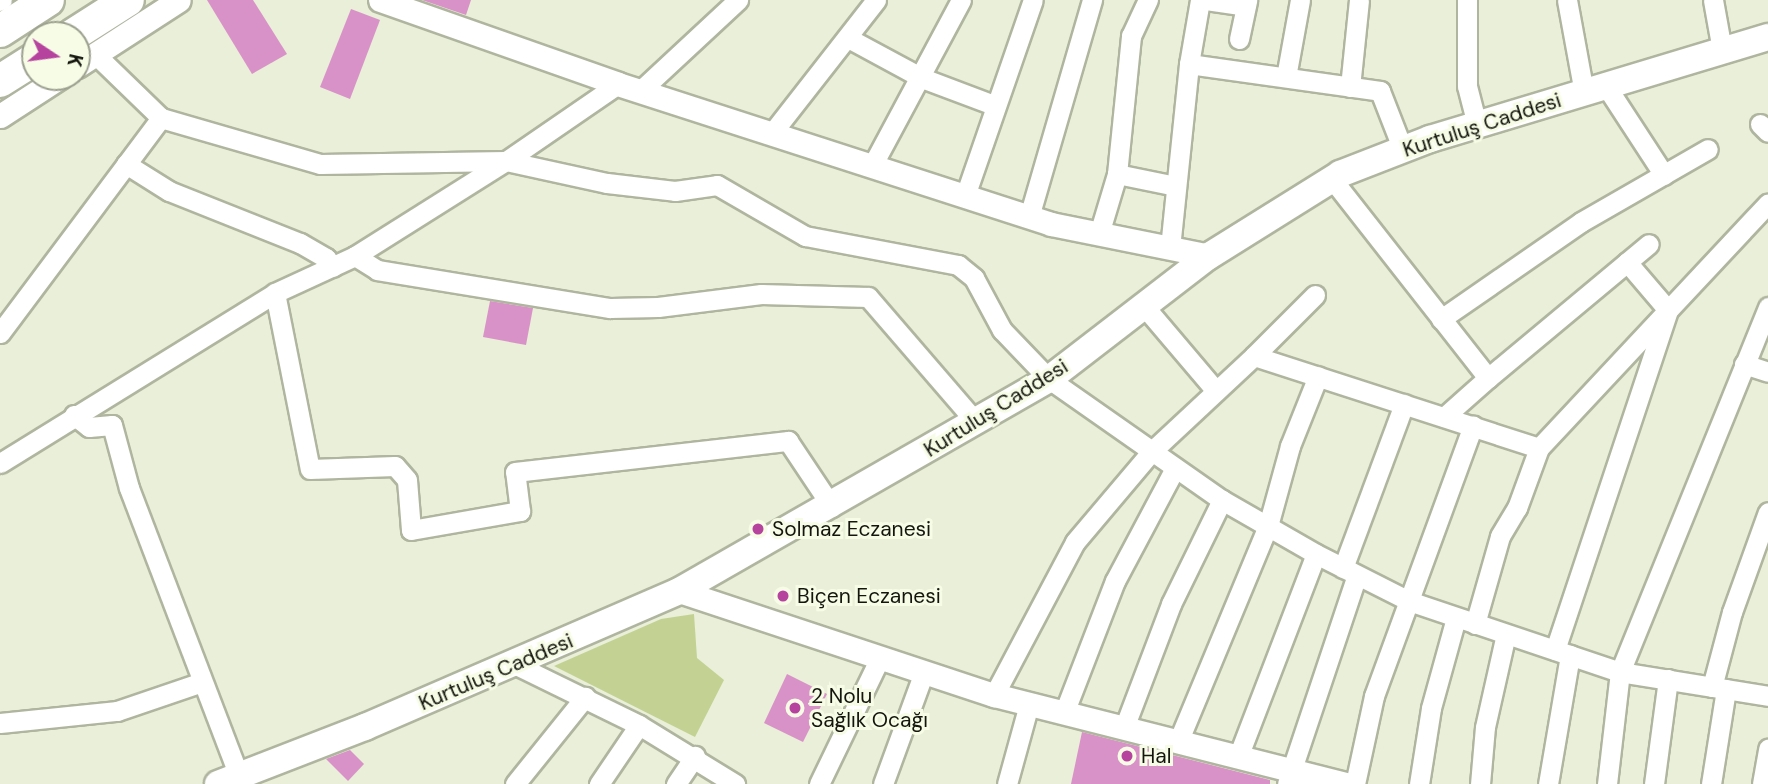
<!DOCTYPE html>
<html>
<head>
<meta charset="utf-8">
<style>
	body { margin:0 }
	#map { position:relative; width:1768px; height:784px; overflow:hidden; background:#e9efd8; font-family:"DM Sans",sans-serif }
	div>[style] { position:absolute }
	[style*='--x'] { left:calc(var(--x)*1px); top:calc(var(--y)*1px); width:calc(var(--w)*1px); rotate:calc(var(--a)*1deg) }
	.green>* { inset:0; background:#c3d292 }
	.building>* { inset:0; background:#d992c7 }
	.roads { filter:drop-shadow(2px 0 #afb59f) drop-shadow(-2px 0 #afb59f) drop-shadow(0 2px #afb59f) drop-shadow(0 -2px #afb59f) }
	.minor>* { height:19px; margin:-9.5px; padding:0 9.5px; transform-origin:9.5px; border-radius:9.5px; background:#fff }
	.tertiary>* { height:23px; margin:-11.5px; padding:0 11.5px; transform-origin:11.5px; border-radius:11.5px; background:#fff }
	.secondary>* { height:26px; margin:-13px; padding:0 13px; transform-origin:13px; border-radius:13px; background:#fff }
	.trunk>* { height:32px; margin:-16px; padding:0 16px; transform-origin:16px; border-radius:16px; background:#fff }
	.dots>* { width:19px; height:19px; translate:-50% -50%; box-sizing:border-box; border:4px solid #f6fce5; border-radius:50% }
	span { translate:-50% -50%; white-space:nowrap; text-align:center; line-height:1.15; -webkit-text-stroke:6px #f6fce5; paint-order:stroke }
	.street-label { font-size:21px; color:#14160e }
	.poi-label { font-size:21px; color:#14160e }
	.left { translate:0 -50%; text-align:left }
	.north { position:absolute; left:21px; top:21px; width:70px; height:70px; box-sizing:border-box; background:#f6fce5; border:2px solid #9ca08f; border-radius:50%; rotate:103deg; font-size:19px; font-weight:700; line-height:28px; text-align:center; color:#14160e }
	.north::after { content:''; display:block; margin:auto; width:24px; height:32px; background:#b6449f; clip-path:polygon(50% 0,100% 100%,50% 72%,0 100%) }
</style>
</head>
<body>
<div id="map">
	<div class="green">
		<i style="clip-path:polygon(694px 614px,697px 658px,724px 680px,695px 737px,554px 666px,661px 619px)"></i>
	</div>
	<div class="building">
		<i style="clip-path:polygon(207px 0,253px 0,287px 54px,252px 74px)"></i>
		<i style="clip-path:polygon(422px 0,471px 0,466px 15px)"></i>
		<i style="clip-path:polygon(351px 9px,380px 20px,350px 99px,320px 87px)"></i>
		<i style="clip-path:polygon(490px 301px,533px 308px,526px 345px,483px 337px)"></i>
		<i style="clip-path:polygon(787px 674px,827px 694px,803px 742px,764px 723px)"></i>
		<i style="clip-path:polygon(1082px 732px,1270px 780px,1270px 784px,1071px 784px)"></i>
		<i style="clip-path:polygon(350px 750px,364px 764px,348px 781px,326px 759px)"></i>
	</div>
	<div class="roads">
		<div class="minor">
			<i style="--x:1206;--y:0;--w:40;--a:8.5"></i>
			<i style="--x:1467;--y:0;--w:86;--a:90"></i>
			<i style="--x:1467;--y:86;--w:40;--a:75.6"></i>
			<i style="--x:1567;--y:0;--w:95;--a:79.6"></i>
			<i style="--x:1713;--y:0;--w:51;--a:79.8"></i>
			<i style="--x:0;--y:1;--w:2;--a:-27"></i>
			<i style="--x:848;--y:38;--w:84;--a:28.4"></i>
			<i style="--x:922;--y:78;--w:77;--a:20.6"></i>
			<i style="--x:1239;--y:39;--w:40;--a:-78"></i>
			<i style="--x:95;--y:54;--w:92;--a:44.1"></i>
			<i style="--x:161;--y:118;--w:166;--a:16.1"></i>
			<i style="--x:320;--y:164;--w:186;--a:-0.9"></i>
			<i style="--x:506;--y:161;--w:103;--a:12.3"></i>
			<i style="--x:607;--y:183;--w:68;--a:6.7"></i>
			<i style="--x:675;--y:191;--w:42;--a:-8.1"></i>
			<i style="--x:717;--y:185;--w:102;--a:30.1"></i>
			<i style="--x:805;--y:236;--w:156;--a:10.7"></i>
			<i style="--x:958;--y:265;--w:21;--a:39"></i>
			<i style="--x:974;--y:278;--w:59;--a:61.7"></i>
			<i style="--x:1002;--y:330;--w:68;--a:46.2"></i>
			<i style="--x:1049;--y:379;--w:211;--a:35"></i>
			<i style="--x:1222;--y:500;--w:108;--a:29.9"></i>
			<i style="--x:1316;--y:554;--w:104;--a:26.8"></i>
			<i style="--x:1409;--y:601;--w:223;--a:18.6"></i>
			<i style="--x:1620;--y:672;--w:150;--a:9.2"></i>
			<i style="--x:1189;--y:64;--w:193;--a:8"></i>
			<i style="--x:1380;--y:91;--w:63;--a:68.7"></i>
			<i style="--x:1286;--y:77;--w:78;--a:-79.7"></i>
			<i style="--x:1606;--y:86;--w:106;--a:56.9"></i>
			<i style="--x:1350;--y:87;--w:87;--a:-84.1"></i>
			<i style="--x:640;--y:91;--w:134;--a:-42.9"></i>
			<i style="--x:1760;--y:124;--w:11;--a:45"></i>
			<i style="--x:772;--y:133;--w:169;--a:-52"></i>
			<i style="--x:126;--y:164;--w:51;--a:32.1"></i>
			<i style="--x:169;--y:191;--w:141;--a:21.7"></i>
			<i style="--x:300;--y:243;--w:30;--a:30"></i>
			<i style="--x:326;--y:258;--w:11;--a:52"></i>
			<i style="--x:872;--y:166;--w:188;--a:-61.8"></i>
			<i style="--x:1117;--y:174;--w:60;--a:11.5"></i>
			<i style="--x:1332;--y:179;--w:253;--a:51.9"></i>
			<i style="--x:1488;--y:378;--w:209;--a:-39.8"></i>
			<i style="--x:965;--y:196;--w:207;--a:-70.9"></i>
			<i style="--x:1029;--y:217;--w:226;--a:-73.8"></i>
			<i style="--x:1099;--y:234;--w:63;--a:-73.3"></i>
			<i style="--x:1117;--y:174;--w:139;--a:-84.2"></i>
			<i style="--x:1131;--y:36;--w:40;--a:-65"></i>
			<i style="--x:1170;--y:248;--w:185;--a:-84.1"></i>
			<i style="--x:1189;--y:64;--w:65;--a:-80.2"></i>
			<i style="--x:355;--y:256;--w:26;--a:32"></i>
			<i style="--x:377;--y:270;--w:236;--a:9.3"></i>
			<i style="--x:610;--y:308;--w:48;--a:-1.2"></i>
			<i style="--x:658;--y:307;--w:104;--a:-7.2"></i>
			<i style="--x:761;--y:294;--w:107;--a:1.6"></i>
			<i style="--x:868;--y:297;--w:165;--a:49.2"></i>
			<i style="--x:275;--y:293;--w:179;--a:78.8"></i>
			<i style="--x:310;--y:469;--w:85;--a:-2"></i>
			<i style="--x:395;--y:466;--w:18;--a:49"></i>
			<i style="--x:407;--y:480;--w:50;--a:85.4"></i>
			<i style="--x:411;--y:530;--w:111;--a:-9.9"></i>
			<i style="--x:520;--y:511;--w:39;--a:-97"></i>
			<i style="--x:515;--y:472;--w:275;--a:-6.5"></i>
			<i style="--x:788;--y:441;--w:79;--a:56.3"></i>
			<i style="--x:1315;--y:295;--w:86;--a:135"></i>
			<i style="--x:1254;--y:356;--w:299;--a:17.9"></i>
			<i style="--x:1539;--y:448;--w:335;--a:-46.9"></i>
			<i style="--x:1144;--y:306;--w:111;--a:49.7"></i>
			<i style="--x:1441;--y:319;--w:170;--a:-34.7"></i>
			<i style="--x:1581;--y:222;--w:146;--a:-29.9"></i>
			<i style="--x:0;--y:333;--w:269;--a:-53.2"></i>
			<i style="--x:1744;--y:364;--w:25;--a:18"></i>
			<i style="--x:74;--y:415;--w:19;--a:39"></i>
			<i style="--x:89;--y:427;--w:23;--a:-5"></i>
			<i style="--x:112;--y:425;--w:65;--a:74.9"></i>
			<i style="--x:129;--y:488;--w:308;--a:69.1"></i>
			<i style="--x:1444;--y:417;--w:59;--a:-41.6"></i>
			<i style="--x:0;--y:463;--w:323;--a:-31.7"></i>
			<i style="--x:275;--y:293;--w:88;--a:-24.8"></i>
			<i style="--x:355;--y:256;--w:178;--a:-32.2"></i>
			<i style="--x:506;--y:161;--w:136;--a:-34.5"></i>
			<i style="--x:1343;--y:568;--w:175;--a:-69.6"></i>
			<i style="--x:1475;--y:624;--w:91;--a:-74.1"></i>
			<i style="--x:1500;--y:536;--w:33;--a:-59"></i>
			<i style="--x:1517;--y:508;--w:64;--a:-69.9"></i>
			<i style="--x:1555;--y:650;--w:358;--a:-71.6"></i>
			<i style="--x:1668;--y:310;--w:63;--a:-130.5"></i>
			<i style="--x:514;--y:664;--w:139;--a:26"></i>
			<i style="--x:639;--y:725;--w:113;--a:31.6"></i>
			<i style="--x:1712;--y:687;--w:78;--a:-75.1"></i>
			<i style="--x:1732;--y:612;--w:106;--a:-70.2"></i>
			<i style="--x:994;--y:695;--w:173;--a:-62.1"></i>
			<i style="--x:1075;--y:542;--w:118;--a:-49.8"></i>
			<i style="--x:1151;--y:452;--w:141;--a:-43"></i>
			<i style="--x:1064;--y:713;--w:142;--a:-68.9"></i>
			<i style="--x:1115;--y:581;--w:128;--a:-62"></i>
			<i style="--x:0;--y:723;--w:118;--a:-5.9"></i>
			<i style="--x:117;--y:711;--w:90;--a:-18.8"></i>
			<i style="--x:1124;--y:728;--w:133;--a:-69.2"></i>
			<i style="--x:1171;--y:604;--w:116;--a:-63.9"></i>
			<i style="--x:1178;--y:742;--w:234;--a:-67.4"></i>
			<i style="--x:1268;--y:526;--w:83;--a:-74.6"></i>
			<i style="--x:1290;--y:446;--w:75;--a:-68.2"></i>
			<i style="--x:1238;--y:757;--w:217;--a:-69"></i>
			<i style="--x:515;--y:784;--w:112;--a:-51.2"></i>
			<i style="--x:599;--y:784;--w:71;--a:-55.9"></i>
			<i style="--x:676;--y:784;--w:34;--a:-56"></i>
			<i style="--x:819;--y:784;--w:140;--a:-64.2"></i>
			<i style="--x:883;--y:784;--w:119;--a:-69.9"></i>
			<i style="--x:1007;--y:784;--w:83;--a:-74.6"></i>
			<i style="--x:1287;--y:784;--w:220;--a:-71.5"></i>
			<i style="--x:1355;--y:784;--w:90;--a:-77.8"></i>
			<i style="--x:1374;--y:696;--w:288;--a:-69.9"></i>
			<i style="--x:1419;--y:784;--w:77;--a:-81"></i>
			<i style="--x:1431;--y:708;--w:93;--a:-74.5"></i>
			<i style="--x:1480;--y:784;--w:57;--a:-85"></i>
			<i style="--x:1485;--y:727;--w:95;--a:-77.3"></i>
			<i style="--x:1548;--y:784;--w:131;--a:-80.3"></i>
			<i style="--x:1607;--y:784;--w:113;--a:-83.4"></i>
			<i style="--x:1620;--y:672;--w:394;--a:-67.9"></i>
			<i style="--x:1654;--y:784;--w:106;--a:-82.4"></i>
			<i style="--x:1711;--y:784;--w:96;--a:-81"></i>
			<i style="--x:1762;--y:784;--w:36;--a:-80"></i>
		</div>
		<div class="tertiary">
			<i style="--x:380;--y:0;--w:252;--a:19.4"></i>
			<i style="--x:618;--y:84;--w:455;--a:17.9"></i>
			<i style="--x:1051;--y:224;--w:161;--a:11.4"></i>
			<i style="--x:77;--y:66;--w:121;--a:-32.9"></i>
			<i style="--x:0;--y:116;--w:72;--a:-33"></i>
			<i style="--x:679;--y:591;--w:332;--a:18.3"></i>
			<i style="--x:994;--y:695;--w:362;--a:14.2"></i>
		</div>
		<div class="secondary">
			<i style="--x:218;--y:784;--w:158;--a:-21.2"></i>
			<i style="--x:365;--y:727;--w:342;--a:-23.4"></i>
			<i style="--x:679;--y:591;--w:426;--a:-29.8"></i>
			<i style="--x:1049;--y:379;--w:202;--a:-37.6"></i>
			<i style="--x:1209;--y:256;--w:155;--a:-32"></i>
			<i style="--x:1340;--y:174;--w:97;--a:-21.3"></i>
			<i style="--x:1430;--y:139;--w:353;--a:-16.8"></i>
		</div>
		<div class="trunk">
			<i style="--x:0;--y:31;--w:57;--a:-32.9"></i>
			<i style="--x:73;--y:35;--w:65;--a:-32.5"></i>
			<i style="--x:0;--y:81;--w:41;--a:-32.2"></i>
		</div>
	</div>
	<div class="dots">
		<i style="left:758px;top:529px;background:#b6449f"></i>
		<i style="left:783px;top:596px;background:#b6449f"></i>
		<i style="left:795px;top:708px;background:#b6449f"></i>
		<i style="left:1127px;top:756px;background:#b6449f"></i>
	</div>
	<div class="street-label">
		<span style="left:1482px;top:125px;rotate:-18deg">Kurtuluş Caddesi</span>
		<span style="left:996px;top:408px;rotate:-32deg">Kurtuluş Caddesi</span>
		<span style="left:496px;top:672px;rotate:-23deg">Kurtuluş Caddesi</span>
	</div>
	<div class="poi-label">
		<span class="left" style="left:772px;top:529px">Solmaz Eczanesi</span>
		<span class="left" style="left:797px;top:596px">Biçen Eczanesi</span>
		<span class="left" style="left:811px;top:708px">2 Nolu<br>Sağlık Ocağı</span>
		<span class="left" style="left:1141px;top:756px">Hal</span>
	</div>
	<div class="north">K</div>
</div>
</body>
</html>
